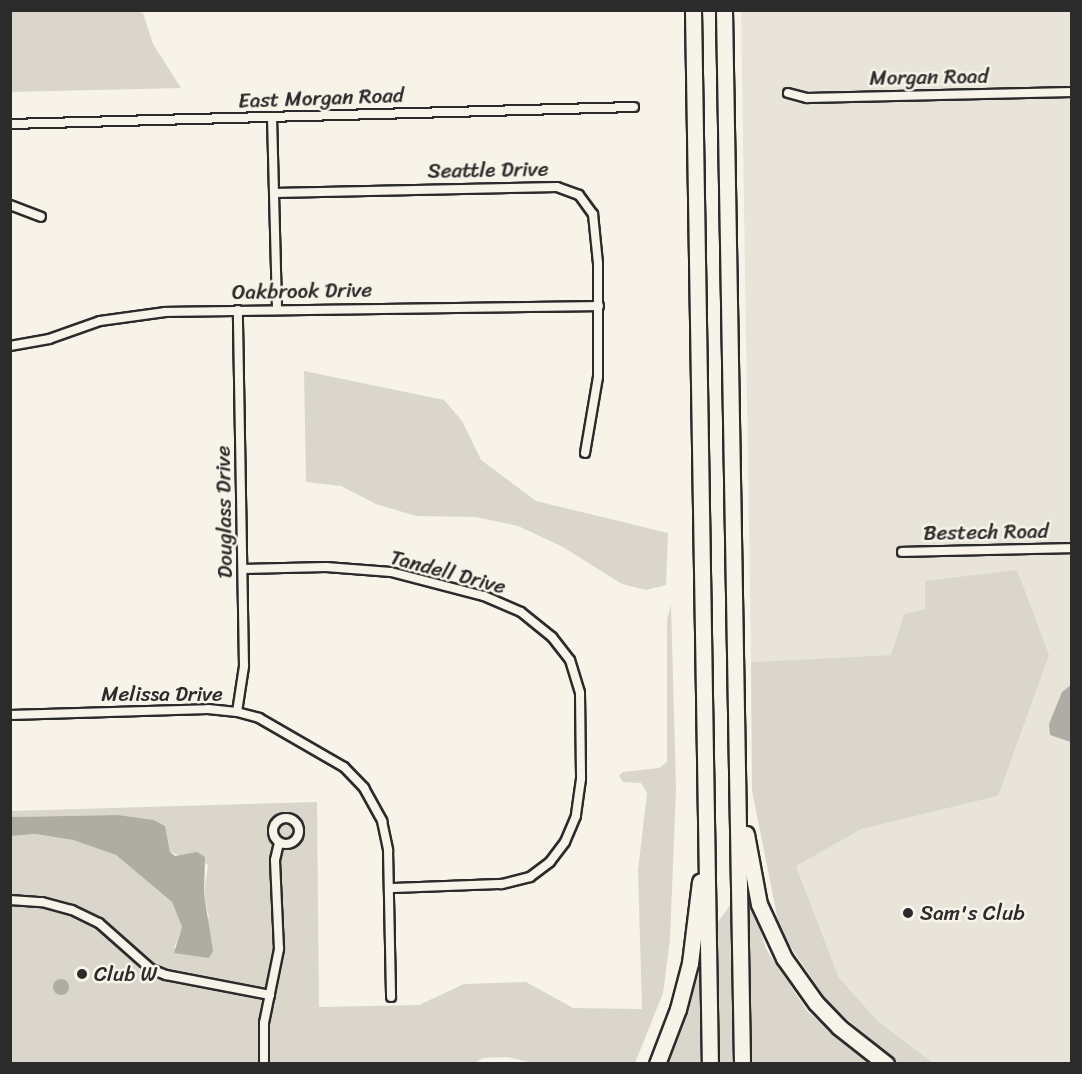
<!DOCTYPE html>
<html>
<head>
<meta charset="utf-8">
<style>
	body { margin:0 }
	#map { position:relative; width:1082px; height:1074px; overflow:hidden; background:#f7f3e8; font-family:Sriracha,sans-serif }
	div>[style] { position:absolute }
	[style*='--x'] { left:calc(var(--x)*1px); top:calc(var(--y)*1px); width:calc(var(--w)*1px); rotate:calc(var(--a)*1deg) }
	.built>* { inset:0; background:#e8e4da }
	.green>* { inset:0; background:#dad6cc }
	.water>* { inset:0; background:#afaca4 }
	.round { border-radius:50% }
	.roads { filter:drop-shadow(2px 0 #2b2b2b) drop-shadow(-2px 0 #2b2b2b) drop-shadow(0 2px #2b2b2b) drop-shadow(0 -2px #2b2b2b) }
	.street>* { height:8px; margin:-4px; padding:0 4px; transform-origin:4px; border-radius:4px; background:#f7f3e8 }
	.street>.ring { margin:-4px; padding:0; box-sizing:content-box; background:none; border:8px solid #f7f3e8; border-radius:50% }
	.highway>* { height:15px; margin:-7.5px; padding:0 7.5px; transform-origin:7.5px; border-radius:7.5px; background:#f7f3e8 }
	.dots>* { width:16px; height:16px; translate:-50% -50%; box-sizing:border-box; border:3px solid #f7f3e8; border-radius:50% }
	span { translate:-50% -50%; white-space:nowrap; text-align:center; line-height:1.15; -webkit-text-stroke:5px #f7f3e8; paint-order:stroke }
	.street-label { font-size:21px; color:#2b2b2b }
	.poi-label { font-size:21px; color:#2b2b2b }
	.left { translate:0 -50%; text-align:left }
	.frame { position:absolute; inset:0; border:12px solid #2b2b2b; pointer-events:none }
</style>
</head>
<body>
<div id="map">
	<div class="built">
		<i style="clip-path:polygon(741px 11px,1071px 11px,1071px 1063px,933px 1063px,878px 1021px,839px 978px,796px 866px,862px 829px,998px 796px,925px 609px,904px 614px,891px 655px,751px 662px)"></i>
	</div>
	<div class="green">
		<i style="clip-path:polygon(134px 10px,143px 13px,153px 44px,181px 88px,11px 92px,11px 11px)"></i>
		<i style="clip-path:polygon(304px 371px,444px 400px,462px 421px,481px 460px,536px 501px,668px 533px,666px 585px,646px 590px,622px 584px,563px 547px,518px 526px,476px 517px,416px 516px,376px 504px,341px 486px,306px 482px)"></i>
		<i style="clip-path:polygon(1017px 570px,1049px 655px,998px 796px,862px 829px,796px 866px,839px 978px,878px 1021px,933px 1063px,899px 1063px,830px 1005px,780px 931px,752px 791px,751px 662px,891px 655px,904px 614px,925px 609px,925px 581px)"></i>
		<i style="clip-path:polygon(671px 605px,676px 788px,670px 940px,663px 993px,635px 1063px,533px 1063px,507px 1057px,483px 1058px,472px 1064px,11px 1063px,11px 836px,35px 834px,73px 840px,116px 855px,172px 902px,182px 927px,174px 949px,209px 918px,204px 894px,208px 865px,189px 854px,183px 857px,170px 852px,164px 826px,154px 820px,118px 815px,11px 817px,10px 811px,317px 802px,319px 1007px,419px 1005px,464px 984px,526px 982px,573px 1008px,642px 1009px,638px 870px,647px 793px,641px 783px,623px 782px,619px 776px,623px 772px,659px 768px,667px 762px,667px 619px)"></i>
		<i style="clip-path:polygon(746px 883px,766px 949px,808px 1012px,873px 1063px,663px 1064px,681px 1028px,697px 951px)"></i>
	</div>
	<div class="water">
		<i style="clip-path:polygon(1071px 685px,1071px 742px,1050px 735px,1049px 724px,1062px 692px)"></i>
		<i style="clip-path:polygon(118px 815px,154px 820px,165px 826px,170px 852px,175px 856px,197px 852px,205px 857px,204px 894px,213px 951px,209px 958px,174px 953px,182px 927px,172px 902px,116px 855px,73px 840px,35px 834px,11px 836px,11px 817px)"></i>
		<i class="round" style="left:53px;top:979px;width:16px;height:16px"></i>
	</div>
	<div class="roads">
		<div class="street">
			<i style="--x:788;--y:93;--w:20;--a:15"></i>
			<i style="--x:807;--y:98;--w:265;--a:-1.3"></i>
			<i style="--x:272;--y:117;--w:192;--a:88.5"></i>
			<i style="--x:10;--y:124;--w:624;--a:-1.56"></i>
			<i style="--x:274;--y:193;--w:283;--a:-1.2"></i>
			<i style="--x:557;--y:187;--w:23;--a:20"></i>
			<i style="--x:579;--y:195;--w:24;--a:54"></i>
			<i style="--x:593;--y:214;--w:49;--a:84.2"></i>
			<i style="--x:598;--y:263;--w:114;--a:90"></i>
			<i style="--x:598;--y:377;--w:77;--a:99.7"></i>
			<i style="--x:10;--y:205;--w:33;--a:21"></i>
			<i style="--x:10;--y:346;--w:40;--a:-10"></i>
			<i style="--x:49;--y:339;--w:54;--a:-19.4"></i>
			<i style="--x:100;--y:321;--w:66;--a:-7.9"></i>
			<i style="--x:165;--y:312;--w:434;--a:-0.8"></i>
			<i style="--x:902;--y:552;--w:170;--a:-1.3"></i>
			<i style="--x:243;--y:569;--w:83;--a:-1.4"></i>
			<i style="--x:326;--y:567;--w:65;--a:4.4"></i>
			<i style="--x:391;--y:572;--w:96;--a:14.5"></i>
			<i style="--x:484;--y:596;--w:40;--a:23.4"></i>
			<i style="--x:521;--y:612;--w:40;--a:39"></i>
			<i style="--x:552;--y:637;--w:29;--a:52"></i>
			<i style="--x:570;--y:660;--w:34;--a:73"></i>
			<i style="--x:580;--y:693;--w:86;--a:89.3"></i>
			<i style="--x:581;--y:779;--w:37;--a:98"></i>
			<i style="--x:576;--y:816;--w:28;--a:113"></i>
			<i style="--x:565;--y:842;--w:25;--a:127"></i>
			<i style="--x:550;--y:862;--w:25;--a:143"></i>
			<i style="--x:530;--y:877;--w:30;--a:166"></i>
			<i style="--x:501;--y:884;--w:110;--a:177.9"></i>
			<i style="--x:237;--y:712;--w:47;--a:-81.3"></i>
			<i style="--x:244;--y:666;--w:356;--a:-91"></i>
			<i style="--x:10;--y:715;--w:198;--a:-1.7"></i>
			<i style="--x:208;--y:709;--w:29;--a:6"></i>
			<i style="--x:237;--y:712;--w:23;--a:15"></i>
			<i style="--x:259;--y:718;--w:98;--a:30"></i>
			<i style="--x:344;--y:767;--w:29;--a:46"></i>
			<i style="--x:364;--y:788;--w:38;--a:61"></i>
			<i style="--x:382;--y:821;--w:30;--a:78"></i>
			<i style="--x:388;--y:850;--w:147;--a:88.8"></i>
			<i class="ring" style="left:273px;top:818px;width:18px;height:18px"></i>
			<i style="--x:10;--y:900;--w:32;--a:4"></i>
			<i style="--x:42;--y:902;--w:31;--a:15"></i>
			<i style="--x:72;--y:910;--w:30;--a:26"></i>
			<i style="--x:99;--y:923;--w:69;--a:41.5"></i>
			<i style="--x:151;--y:969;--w:16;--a:22"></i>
			<i style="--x:166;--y:975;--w:106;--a:10.9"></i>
			<i style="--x:264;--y:1064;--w:41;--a:-90"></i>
			<i style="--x:264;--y:1023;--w:76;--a:-78.5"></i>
			<i style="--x:279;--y:949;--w:89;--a:-92.6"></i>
			<i style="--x:275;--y:860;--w:17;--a:-77"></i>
		</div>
		<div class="highway">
			<i style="--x:693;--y:10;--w:1054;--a:89.08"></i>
			<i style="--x:724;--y:10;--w:1054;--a:89.02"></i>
			<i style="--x:746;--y:834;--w:71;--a:79.5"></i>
			<i style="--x:759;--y:904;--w:60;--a:65.2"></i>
			<i style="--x:784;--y:958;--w:55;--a:54.6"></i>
			<i style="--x:816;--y:1003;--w:33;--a:46"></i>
			<i style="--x:839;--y:1027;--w:60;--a:38.2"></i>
			<i style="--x:657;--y:1064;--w:59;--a:-69.1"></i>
			<i style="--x:678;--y:1009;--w:48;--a:-75.4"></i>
			<i style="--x:690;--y:963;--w:82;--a:-83"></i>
		</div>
	</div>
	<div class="dots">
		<i style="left:908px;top:913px;background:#2b2b2b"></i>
		<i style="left:82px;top:974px;background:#2b2b2b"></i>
	</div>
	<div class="street-label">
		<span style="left:929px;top:77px;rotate:-1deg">Morgan Road</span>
		<span style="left:321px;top:98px;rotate:-2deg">East Morgan Road</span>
		<span style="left:488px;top:170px;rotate:-1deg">Seattle Drive</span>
		<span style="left:302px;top:291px;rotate:-1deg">Oakbrook Drive</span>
		<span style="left:224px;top:512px;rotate:-91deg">Douglass Drive</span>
		<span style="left:986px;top:532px;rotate:-1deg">Bestech Road</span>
		<span style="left:448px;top:572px;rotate:15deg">Tandell Drive</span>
		<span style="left:162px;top:694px">Melissa Drive</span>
	</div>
	<div class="poi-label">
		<span class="left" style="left:920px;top:913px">Sam's Club</span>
		<span class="left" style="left:94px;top:974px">Club W</span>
	</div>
	<div class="frame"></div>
</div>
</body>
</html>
